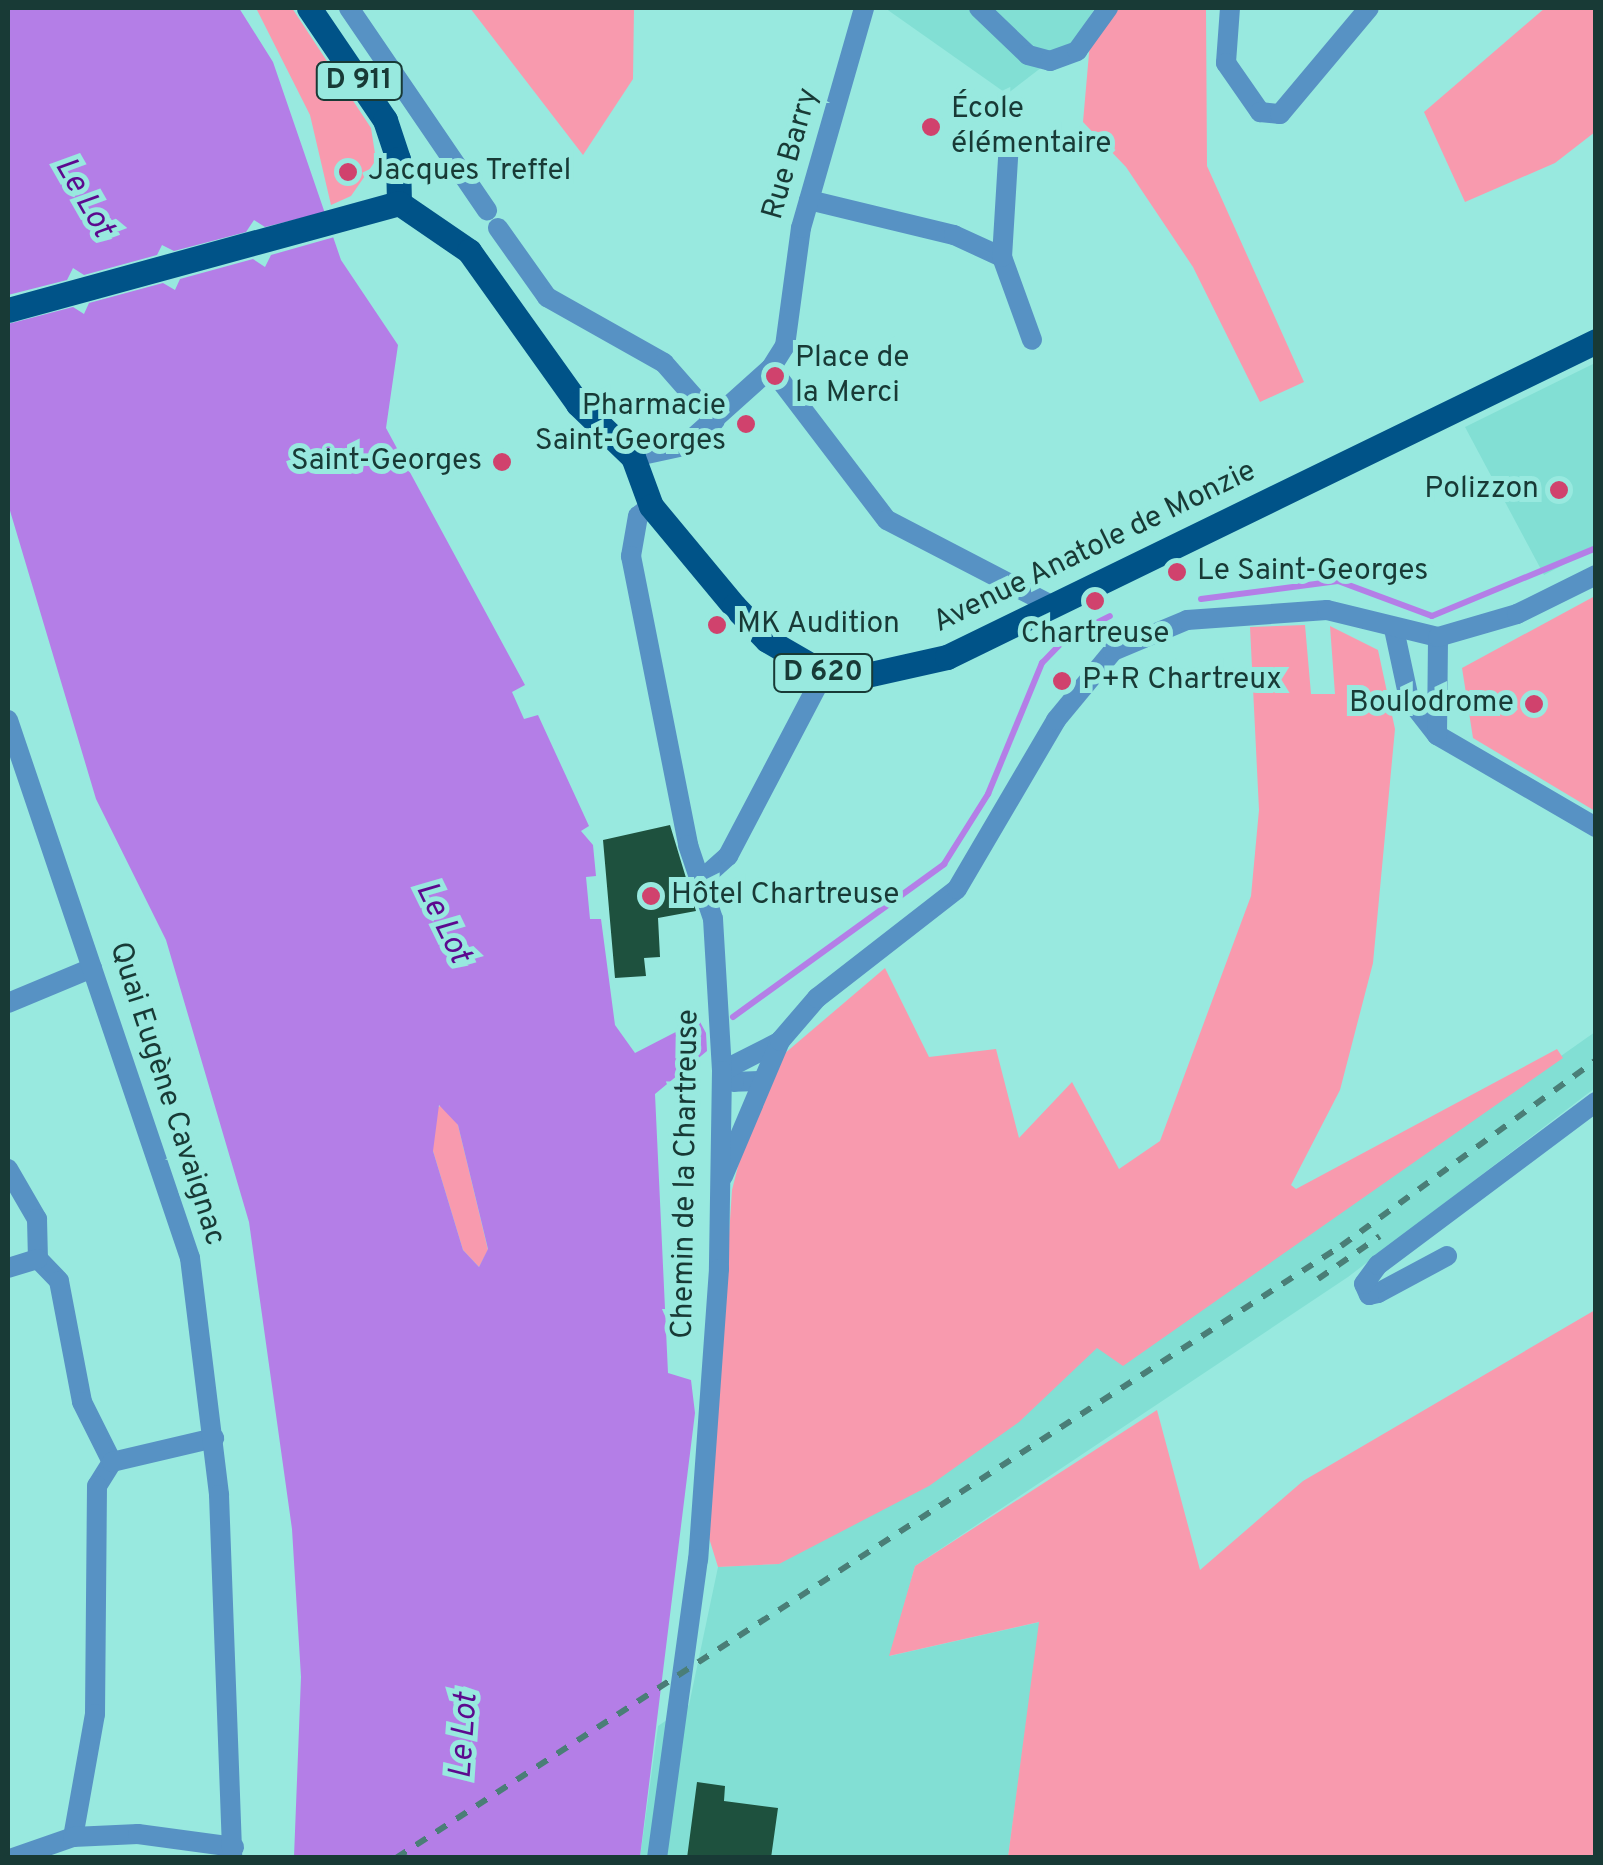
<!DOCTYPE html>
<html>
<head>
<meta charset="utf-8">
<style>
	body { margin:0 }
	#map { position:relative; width:1603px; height:1865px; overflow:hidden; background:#98e9df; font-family:Overpass,sans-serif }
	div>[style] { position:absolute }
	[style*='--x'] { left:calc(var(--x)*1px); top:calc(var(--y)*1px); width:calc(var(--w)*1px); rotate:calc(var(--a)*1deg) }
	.built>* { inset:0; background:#82dfd4 }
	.green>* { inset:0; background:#f89aae }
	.water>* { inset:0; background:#b47ee7 }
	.pier>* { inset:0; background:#98e9df }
	.stream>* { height:6px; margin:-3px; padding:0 3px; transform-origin:3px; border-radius:3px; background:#b47ee7 }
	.building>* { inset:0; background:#1e513e }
	.minor>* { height:20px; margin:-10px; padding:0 10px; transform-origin:10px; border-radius:10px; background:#5792c4 }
	.tertiary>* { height:20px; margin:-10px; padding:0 10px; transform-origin:10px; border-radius:10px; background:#5792c4 }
	.primary>* { height:25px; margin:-12.5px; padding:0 12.5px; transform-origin:12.5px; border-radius:12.5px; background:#005388 }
	.rail>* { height:6px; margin-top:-3px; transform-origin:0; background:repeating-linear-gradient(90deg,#4a7e77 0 12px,transparent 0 24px) }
	.dots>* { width:28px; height:28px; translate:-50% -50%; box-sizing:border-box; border:5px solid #98e9df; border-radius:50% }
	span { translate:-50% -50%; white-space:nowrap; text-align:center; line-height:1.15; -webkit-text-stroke:10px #98e9df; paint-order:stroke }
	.shield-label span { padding:2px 8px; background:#98e9df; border:2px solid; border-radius:8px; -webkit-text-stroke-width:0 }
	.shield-label { font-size:28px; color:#183a36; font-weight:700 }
	.poi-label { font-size:30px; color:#183a36 }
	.left { translate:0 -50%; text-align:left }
	.right { translate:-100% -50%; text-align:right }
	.street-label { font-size:30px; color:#183a36 }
	.water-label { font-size:32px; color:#5c098e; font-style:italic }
	.frame { position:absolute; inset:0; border:10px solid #183a36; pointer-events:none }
</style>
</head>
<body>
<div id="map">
	<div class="built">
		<i style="clip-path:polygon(885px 8px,1095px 8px,1072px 44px,1007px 94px)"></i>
		<i style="clip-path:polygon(1595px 363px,1595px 548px,1544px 575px,1465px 427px)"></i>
		<i style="clip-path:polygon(1595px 1032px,1595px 1088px,1348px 1277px,915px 1566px,890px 1656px,1040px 1622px,1008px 1857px,640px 1858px,658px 1726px,689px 1705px,718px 1567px,779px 1564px,1098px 1347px,1123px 1365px)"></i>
	</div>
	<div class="green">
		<i style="clip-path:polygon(256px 8px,292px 8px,371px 128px,376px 160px,351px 196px,331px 205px,310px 115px)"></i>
		<i style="clip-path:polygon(470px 8px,634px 8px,633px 79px,583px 155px)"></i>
		<i style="clip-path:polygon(1116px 8px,1206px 8px,1207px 166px,1304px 382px,1260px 402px,1193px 267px,1126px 167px,1083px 122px,1090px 42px)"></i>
		<i style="clip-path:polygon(1545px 8px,1595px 8px,1595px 132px,1555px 163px,1465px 202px,1424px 112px)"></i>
		<i style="clip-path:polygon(1595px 596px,1595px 811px,1473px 738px,1462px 668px)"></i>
		<i style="clip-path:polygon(1305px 625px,1311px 694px,1335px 694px,1330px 626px,1378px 650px,1395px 729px,1373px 963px,1340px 1090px,1291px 1185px,1296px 1189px,1557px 1049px,1563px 1058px,1123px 1366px,1097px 1348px,1019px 1422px,929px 1486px,779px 1564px,718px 1567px,709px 1538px,732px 1190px,750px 1119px,784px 1054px,885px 968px,929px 1057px,996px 1049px,1019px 1138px,1072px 1082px,1119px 1169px,1160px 1141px,1251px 896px,1259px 810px,1250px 627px)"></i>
		<i style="clip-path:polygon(444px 1104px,458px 1125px,488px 1250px,479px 1267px,463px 1250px,433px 1151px,433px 1110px)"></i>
		<i style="clip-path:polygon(1595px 1310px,1595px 1857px,1008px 1857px,1039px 1622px,889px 1656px,915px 1566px,1157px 1410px,1200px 1570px,1303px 1481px)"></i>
	</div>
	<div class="water">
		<i style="clip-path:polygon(evenodd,8px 8px,239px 8px,273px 62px,341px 260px,398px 345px,386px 428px,525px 685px,512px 692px,524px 719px,538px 715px,589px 826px,581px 831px,593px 845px,596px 876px,586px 877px,590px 919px,601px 919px,615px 1025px,635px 1053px,699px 1020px,706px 1033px,707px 1051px,655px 1094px,668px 1373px,691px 1380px,695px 1413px,640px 1857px,294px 1857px,301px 1677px,292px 1529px,249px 1222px,166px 940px,96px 799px,8px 504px,8px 8px,439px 1105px,458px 1125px,488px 1249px,479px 1267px,463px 1250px,433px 1151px,439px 1105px)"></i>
	</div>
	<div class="pier">
		<i style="clip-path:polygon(330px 211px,338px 236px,271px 255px,265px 267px,253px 259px,180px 279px,175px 290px,163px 283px,89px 303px,84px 314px,73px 307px,8px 324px,8px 295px,67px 280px,73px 268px,84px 275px,157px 255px,162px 245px,174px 251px,246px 232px,254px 220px,265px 227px)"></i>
	</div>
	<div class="stream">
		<i style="--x:1201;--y:599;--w:138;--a:-7.5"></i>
		<i style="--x:1338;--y:581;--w:100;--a:20.4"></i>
		<i style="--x:1432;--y:616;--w:178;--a:-22.5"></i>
		<i style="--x:733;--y:1017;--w:261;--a:-35.9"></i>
		<i style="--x:944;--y:864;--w:83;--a:-57.8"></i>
		<i style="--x:988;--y:794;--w:142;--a:-67.6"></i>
		<i style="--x:1042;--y:663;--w:35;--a:-46"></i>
		<i style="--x:1066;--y:638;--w:49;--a:-26.6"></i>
	</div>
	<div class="building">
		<i style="clip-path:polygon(670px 825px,696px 911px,658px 918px,660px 957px,644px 958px,646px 976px,615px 978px,603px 840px)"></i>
		<i style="clip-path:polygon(697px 1782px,725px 1786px,724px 1801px,778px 1808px,771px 1858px,687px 1858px)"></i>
	</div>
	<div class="minor">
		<i style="--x:349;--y:8;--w:245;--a:55.7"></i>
		<i style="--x:979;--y:8;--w:68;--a:43.8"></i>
		<i style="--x:1028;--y:55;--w:23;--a:15"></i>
		<i style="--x:1050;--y:61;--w:29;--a:-20"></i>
		<i style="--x:1077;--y:51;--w:53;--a:-54.2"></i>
		<i style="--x:1230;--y:8;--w:55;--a:94.2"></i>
		<i style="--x:1226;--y:63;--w:60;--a:55.2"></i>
		<i style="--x:1260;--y:112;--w:20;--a:6"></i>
		<i style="--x:1280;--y:114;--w:138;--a:-50"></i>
		<i style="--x:809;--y:200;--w:149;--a:13.6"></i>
		<i style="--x:954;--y:235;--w:53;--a:24.6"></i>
		<i style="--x:1002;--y:257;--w:88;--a:70.1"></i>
		<i style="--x:498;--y:228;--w:85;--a:54.6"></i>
		<i style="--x:547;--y:297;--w:134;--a:29.4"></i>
		<i style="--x:664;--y:363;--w:77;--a:48.7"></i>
		<i style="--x:1002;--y:257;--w:113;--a:-86.5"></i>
		<i style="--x:771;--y:368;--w:191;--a:52.7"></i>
		<i style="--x:887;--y:520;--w:185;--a:27.4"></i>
		<i style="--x:1394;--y:629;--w:72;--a:77.9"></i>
		<i style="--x:1409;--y:699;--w:46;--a:52.1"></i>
		<i style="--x:1437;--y:735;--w:184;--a:30.1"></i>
		<i style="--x:1437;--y:735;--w:98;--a:-89.4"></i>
		<i style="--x:700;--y:881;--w:38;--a:-42"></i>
		<i style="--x:728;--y:856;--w:207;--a:-62.3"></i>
		<i style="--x:8;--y:1003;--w:91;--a:-22.6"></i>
		<i style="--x:759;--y:1081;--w:25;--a:178"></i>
		<i style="--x:734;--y:1082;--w:16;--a:-137"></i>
		<i style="--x:722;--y:1071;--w:64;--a:-27"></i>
		<i style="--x:8;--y:1169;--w:58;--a:59.9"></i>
		<i style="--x:37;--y:1219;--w:40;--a:88.6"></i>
		<i style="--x:723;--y:1176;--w:147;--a:-67.1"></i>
		<i style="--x:780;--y:1041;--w:57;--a:-49.3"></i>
		<i style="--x:817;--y:998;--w:177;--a:-37.9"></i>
		<i style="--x:957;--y:889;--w:196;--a:-59.6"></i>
		<i style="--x:1056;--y:720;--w:89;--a:-50.4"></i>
		<i style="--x:1113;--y:651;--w:80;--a:-22.7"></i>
		<i style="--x:1187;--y:620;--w:140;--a:-4.1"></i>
		<i style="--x:1327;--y:610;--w:114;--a:13.7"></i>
		<i style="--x:1438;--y:637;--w:82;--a:-16.2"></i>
		<i style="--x:1517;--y:614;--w:88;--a:-26.3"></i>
		<i style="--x:1447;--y:1256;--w:78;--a:151.8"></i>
		<i style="--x:1378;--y:1293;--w:9;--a:167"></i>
		<i style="--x:1369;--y:1295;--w:12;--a:-114"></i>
		<i style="--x:1364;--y:1284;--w:24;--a:-54"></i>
		<i style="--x:1378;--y:1265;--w:272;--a:-36.8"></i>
		<i style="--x:38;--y:1259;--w:30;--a:46"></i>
		<i style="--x:59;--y:1281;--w:123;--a:79.2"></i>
		<i style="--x:82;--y:1402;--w:67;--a:63.4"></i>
		<i style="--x:112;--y:1462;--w:28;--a:122"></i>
		<i style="--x:97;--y:1486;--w:228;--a:90.5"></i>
		<i style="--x:95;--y:1714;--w:125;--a:100.1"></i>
		<i style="--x:8;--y:1268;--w:31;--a:-17"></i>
		<i style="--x:112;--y:1462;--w:105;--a:-13.2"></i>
		<i style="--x:13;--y:1858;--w:64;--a:-19.3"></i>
		<i style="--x:73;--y:1837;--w:65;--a:-2.6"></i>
		<i style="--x:138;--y:1834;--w:97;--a:7.7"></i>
	</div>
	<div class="tertiary">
		<i style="--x:633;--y:457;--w:52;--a:-12.2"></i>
		<i style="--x:684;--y:446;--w:117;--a:-41.9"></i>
		<i style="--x:771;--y:368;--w:26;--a:-58"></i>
		<i style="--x:785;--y:346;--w:119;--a:-82.3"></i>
		<i style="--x:801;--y:228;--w:229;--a:-74"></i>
		<i style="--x:651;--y:506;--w:16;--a:142"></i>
		<i style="--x:638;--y:516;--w:41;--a:99.9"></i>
		<i style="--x:631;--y:556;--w:295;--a:78.8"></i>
		<i style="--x:688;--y:845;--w:78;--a:71.3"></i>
		<i style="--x:713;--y:919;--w:152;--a:86.6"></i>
		<i style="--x:722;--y:1071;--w:198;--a:90.9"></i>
		<i style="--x:719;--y:1269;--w:291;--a:94.1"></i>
		<i style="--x:698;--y:1559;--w:302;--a:97.8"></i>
		<i style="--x:8;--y:720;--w:568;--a:71.31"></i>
		<i style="--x:190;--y:1258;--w:239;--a:83"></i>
		<i style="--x:219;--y:1495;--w:363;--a:87.9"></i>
	</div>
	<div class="primary">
		<i style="--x:309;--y:8;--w:135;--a:55.8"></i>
		<i style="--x:385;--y:120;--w:41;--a:71.6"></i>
		<i style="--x:398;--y:159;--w:44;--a:88.7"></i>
		<i style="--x:399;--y:203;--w:85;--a:34.4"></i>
		<i style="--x:469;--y:251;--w:188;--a:54.5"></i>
		<i style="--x:578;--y:404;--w:76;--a:43.9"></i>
		<i style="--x:633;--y:457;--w:52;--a:69.8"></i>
		<i style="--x:651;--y:506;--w:130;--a:50.3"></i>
		<i style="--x:734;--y:606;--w:47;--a:45.9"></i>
		<i style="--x:767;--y:640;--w:66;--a:30.1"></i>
		<i style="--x:824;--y:673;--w:38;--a:5"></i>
		<i style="--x:862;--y:676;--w:87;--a:-12.6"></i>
		<i style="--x:947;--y:657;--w:722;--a:-25.96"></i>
		<i style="--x:8;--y:310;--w:405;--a:-15.3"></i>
	</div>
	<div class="rail">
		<i style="--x:1318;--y:1279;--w:75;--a:-34.7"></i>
		<i style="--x:396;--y:1858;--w:1126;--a:-32.93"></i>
		<i style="--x:1341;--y:1246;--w:316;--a:-36.1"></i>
	</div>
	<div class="dots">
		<i style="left:931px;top:127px;background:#d0426d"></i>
		<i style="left:348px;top:172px;background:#d0426d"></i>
		<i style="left:775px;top:376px;background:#d0426d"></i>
		<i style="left:746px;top:424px;background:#d0426d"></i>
		<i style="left:502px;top:462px;background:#d0426d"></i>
		<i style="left:1559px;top:490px;background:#d0426d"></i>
		<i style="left:1177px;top:572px;background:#d0426d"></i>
		<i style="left:1095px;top:601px;background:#d0426d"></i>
		<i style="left:717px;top:625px;background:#d0426d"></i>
		<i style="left:1062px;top:681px;background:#d0426d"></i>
		<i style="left:1534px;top:704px;background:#d0426d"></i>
		<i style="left:651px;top:896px;background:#d0426d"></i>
	</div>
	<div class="shield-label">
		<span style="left:359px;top:81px">D 911</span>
		<span style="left:823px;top:673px">D 620</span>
	</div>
	<div class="poi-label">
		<span class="left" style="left:951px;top:127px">École<br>élémentaire</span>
		<span class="left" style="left:368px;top:172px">Jacques Treffel</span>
		<span class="left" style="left:795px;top:376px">Place de<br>la Merci</span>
		<span class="right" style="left:726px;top:424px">Pharmacie<br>Saint-Georges</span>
		<span class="right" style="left:482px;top:462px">Saint-Georges</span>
		<span class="right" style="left:1539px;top:490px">Polizzon</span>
		<span class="left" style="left:1197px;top:572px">Le Saint-Georges</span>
		<span class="left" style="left:737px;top:625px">MK Audition</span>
		<span style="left:1095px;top:635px">Chartreuse</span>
		<span class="left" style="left:1082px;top:681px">P+R Chartreux</span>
		<span class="right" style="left:1514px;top:704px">Boulodrome</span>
		<span class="left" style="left:671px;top:896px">Hôtel Chartreuse</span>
	</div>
	<div class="street-label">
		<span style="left:792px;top:154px;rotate:-74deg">Rue Barry</span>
		<span style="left:1095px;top:548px;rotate:-26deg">Avenue Anatole de Monzie</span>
		<span style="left:166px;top:1094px;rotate:72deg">Quai Eugène Cavaignac</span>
		<span style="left:687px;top:1174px;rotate:-89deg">Chemin de la Chartreuse</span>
	</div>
	<div class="water-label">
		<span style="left:83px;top:198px;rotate:60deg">Le Lot</span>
		<span style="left:442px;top:923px;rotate:64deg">Le Lot</span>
		<span style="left:465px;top:1736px;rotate:-86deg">Le Lot</span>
	</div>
	<div class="frame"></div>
</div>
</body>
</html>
